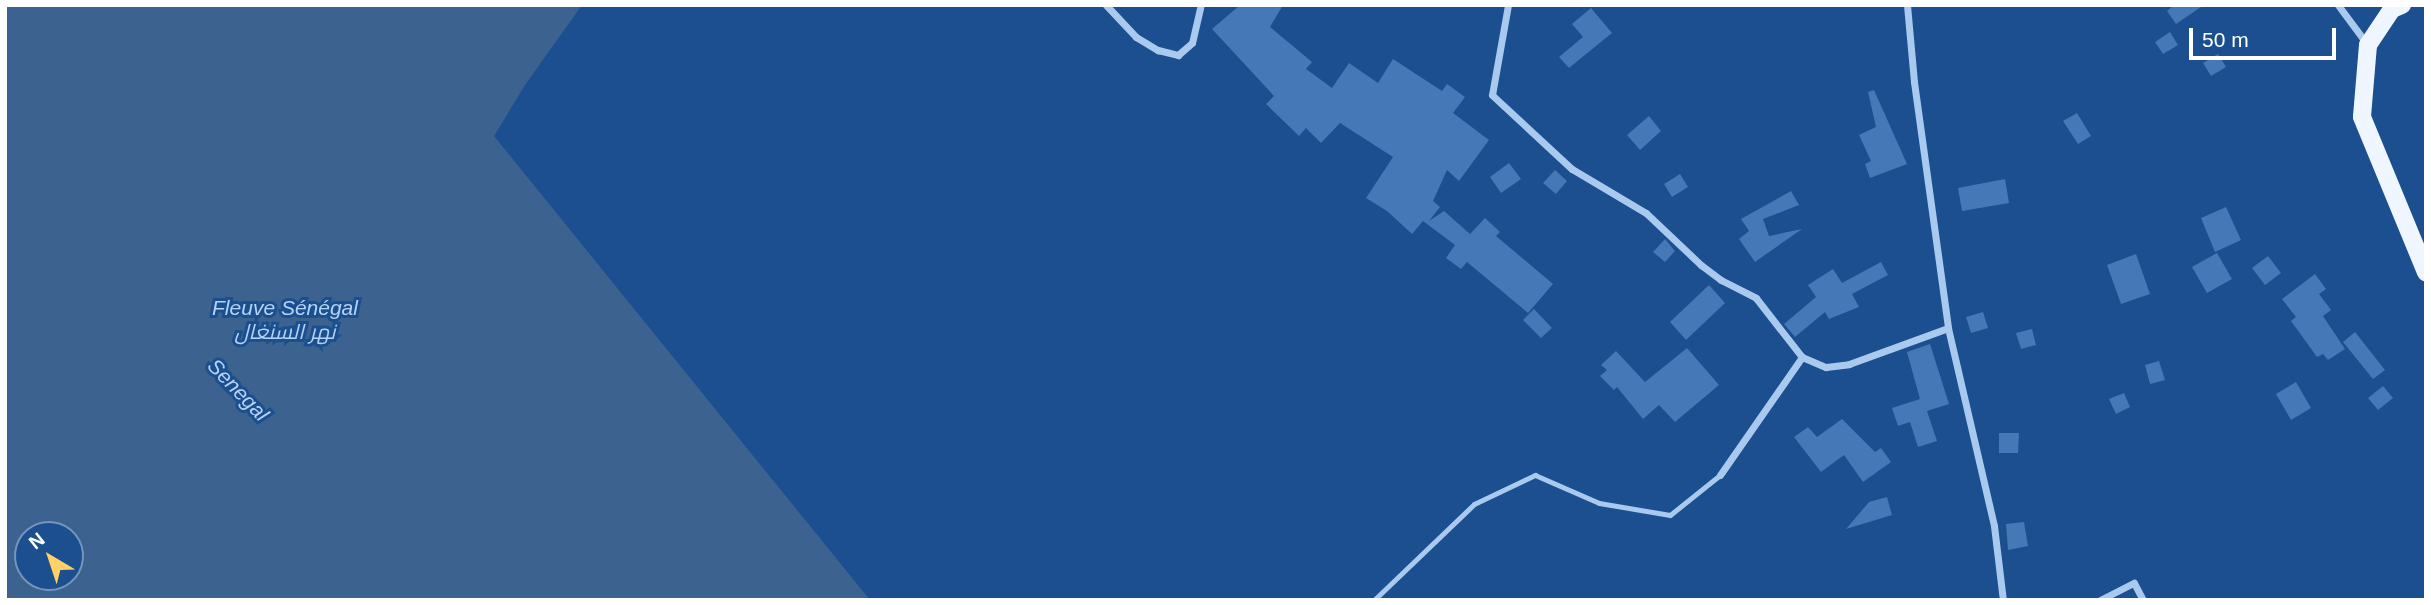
<!DOCTYPE html>
<html>
<head>
<meta charset="utf-8">
<style>
	body { margin:0 }
	#map { position:relative; width:2431px; height:605px; overflow:hidden; background:#1b4f8f; font-family:Arial,Cairo,sans-serif }
	div>[style] { position:absolute }
	[style*='--x'] { left:calc(var(--x)*1px); top:calc(var(--y)*1px); width:calc(var(--w)*1px); rotate:calc(var(--a)*1deg) }
	.water>* { inset:0; background:#3c6290 }
	.building>* { inset:0; background:#4478b7 }
	.lane>* { height:5px; margin:-2.5px; padding:0 2.5px; transform-origin:2.5px; border-radius:2.5px; background:#a9c9ee }
	.street>* { height:7px; margin:-3.5px; padding:0 3.5px; transform-origin:3.5px; border-radius:3.5px; background:#a9c9ee }
	.primary>* { height:18px; margin:-9px; padding:0 9px; transform-origin:9px; border-radius:9px; background:#f0f6ff }
	span { translate:-50% -50%; white-space:nowrap; text-align:center; line-height:1.15; -webkit-text-stroke:6px #1b4f8f; paint-order:stroke }
	.water-label { font-size:21px; color:#b5d3f5; font-style:italic }
	.frame { position:absolute; inset:0; border:7px solid #fff; pointer-events:none }
	.north { position:absolute; left:14px; top:521px; width:70px; height:70px; box-sizing:border-box; background:#1b4f8f; border:2px solid #7695bc; border-radius:50%; rotate:321deg; font-size:19px; font-weight:700; line-height:28px; text-align:center; color:#fff }
	.north::after { content:''; display:block; margin:auto; width:24px; height:32px; background:#ffd166; clip-path:polygon(50% 0,100% 100%,50% 72%,0 100%) }
	.scale { position:absolute; left:2189px; top:28px; width:147px; height:32px; box-sizing:border-box; border:4px solid #fff; border-top:0; padding-left:9px; font-size:21px; line-height:24px; white-space:nowrap; color:#fff; -webkit-text-stroke:5px #1b4f8f; paint-order:stroke }
</style>
</head>
<body>
<div id="map">
	<div class="water">
		<i style="clip-path:polygon(evenodd,5px 5px,582px 5px,525px 85px,494px 136px,870px 600px,5px 600px,5px 5px,28px 535px,70px 535px,70px 577px,28px 577px,28px 535px)"></i>
	</div>
	<div class="building">
		<i style="clip-path:polygon(1240px 5px,1283px 5px,1270px 27px,1312px 62px,1306px 69px,1332px 88px,1349px 63px,1378px 83px,1393px 59px,1442px 91px,1447px 84px,1465px 97px,1453px 113px,1489px 140px,1459px 181px,1447px 170px,1433px 201px,1440px 207px,1429px 221px,1444px 211px,1470px 234px,1485px 218px,1500px 232px,1496px 236px,1553px 284px,1528px 313px,1467px 262px,1461px 269px,1446px 258px,1455px 245px,1423px 221px,1412px 234px,1387px 211px,1366px 198px,1393px 157px,1340px 123px,1321px 143px,1306px 128px,1299px 136px,1266px 104px,1274px 96px,1212px 29px)"></i>
		<i style="clip-path:polygon(2174px 5px,2204px 5px,2176px 24px,2167px 11px)"></i>
		<i style="clip-path:polygon(1591px 8px,1612px 33px,1569px 68px,1559px 57px,1583px 37px,1572px 24px)"></i>
		<i style="clip-path:polygon(2170px 32px,2178px 45px,2163px 54px,2155px 42px)"></i>
		<i style="clip-path:polygon(2218px 54px,2226px 67px,2211px 76px,2203px 63px)"></i>
		<i style="clip-path:polygon(1874px 90px,1907px 164px,1870px 178px,1865px 164px,1871px 161px,1859px 135px,1876px 127px,1868px 92px)"></i>
		<i style="clip-path:polygon(2077px 113px,2091px 136px,2078px 144px,2063px 121px)"></i>
		<i style="clip-path:polygon(1649px 116px,1661px 131px,1640px 150px,1627px 135px)"></i>
		<i style="clip-path:polygon(1509px 163px,1521px 179px,1501px 193px,1490px 177px)"></i>
		<i style="clip-path:polygon(1555px 170px,1567px 181px,1556px 194px,1543px 183px)"></i>
		<i style="clip-path:polygon(1680px 174px,1688px 187px,1672px 197px,1664px 184px)"></i>
		<i style="clip-path:polygon(2005px 179px,2009px 203px,1962px 211px,1958px 188px)"></i>
		<i style="clip-path:polygon(1791px 191px,1799px 205px,1763px 219px,1769px 236px,1802px 229px,1755px 262px,1739px 239px,1749px 231px,1741px 219px)"></i>
		<i style="clip-path:polygon(2226px 207px,2241px 240px,2215px 252px,2201px 218px)"></i>
		<i style="clip-path:polygon(1665px 239px,1675px 251px,1665px 262px,1653px 252px)"></i>
		<i style="clip-path:polygon(2217px 253px,2232px 279px,2207px 293px,2192px 267px)"></i>
		<i style="clip-path:polygon(2136px 254px,2150px 294px,2121px 304px,2107px 265px)"></i>
		<i style="clip-path:polygon(2268px 256px,2281px 273px,2265px 285px,2252px 268px)"></i>
		<i style="clip-path:polygon(1881px 262px,1888px 275px,1852px 294px,1859px 307px,1829px 319px,1825px 312px,1795px 337px,1784px 324px,1816px 297px,1808px 285px,1833px 269px,1842px 283px)"></i>
		<i style="clip-path:polygon(2315px 274px,2326px 289px,2319px 294px,2331px 310px,2323px 316px,2345px 349px,2328px 360px,2323px 354px,2317px 357px,2291px 321px,2296px 317px,2282px 299px)"></i>
		<i style="clip-path:polygon(1709px 285px,1725px 303px,1686px 340px,1670px 322px)"></i>
		<i style="clip-path:polygon(1534px 309px,1552px 328px,1541px 338px,1523px 320px)"></i>
		<i style="clip-path:polygon(1983px 312px,1988px 328px,1971px 333px,1966px 317px)"></i>
		<i style="clip-path:polygon(2032px 329px,2036px 345px,2021px 349px,2016px 333px)"></i>
		<i style="clip-path:polygon(2355px 332px,2385px 370px,2373px 379px,2343px 342px)"></i>
		<i style="clip-path:polygon(1930px 344px,1949px 404px,1927px 411px,1937px 441px,1918px 447px,1910px 422px,1898px 426px,1892px 408px,1920px 399px,1907px 352px)"></i>
		<i style="clip-path:polygon(1687px 348px,1719px 385px,1675px 422px,1659px 405px,1643px 419px,1617px 387px,1614px 390px,1600px 376px,1607px 370px,1601px 365px,1616px 351px,1645px 382px)"></i>
		<i style="clip-path:polygon(2159px 361px,2165px 380px,2150px 384px,2145px 365px)"></i>
		<i style="clip-path:polygon(2296px 382px,2311px 408px,2291px 420px,2276px 394px)"></i>
		<i style="clip-path:polygon(2383px 386px,2393px 398px,2378px 410px,2368px 398px)"></i>
		<i style="clip-path:polygon(2124px 393px,2130px 407px,2116px 414px,2109px 399px)"></i>
		<i style="clip-path:polygon(1842px 419px,1875px 452px,1881px 448px,1891px 462px,1863px 482px,1844px 455px,1821px 472px,1794px 437px,1808px 427px,1817px 437px)"></i>
		<i style="clip-path:polygon(1999px 433px,2019px 433px,2018px 453px,1999px 453px)"></i>
		<i style="clip-path:polygon(1887px 497px,1892px 515px,1846px 529px,1869px 502px)"></i>
		<i style="clip-path:polygon(2024px 522px,2028px 546px,2008px 550px,2006px 524px)"></i>
	</div>
	<div class="lane">
		<i style="--x:1374;--y:600;--w:139;--a:-43.8"></i>
		<i style="--x:1474;--y:504;--w:68;--a:-25.4"></i>
		<i style="--x:1535;--y:475;--w:70;--a:23.6"></i>
		<i style="--x:1599;--y:503;--w:72;--a:9.6"></i>
		<i style="--x:1670;--y:515;--w:64;--a:-38.7"></i>
	</div>
	<div class="street">
		<i style="--x:1106;--y:5;--w:44;--a:46.8"></i>
		<i style="--x:1136;--y:37;--w:26;--a:31"></i>
		<i style="--x:1158;--y:50;--w:21;--a:14"></i>
		<i style="--x:1178;--y:55;--w:18;--a:-41"></i>
		<i style="--x:1192;--y:43;--w:39;--a:-77"></i>
		<i style="--x:1508;--y:5;--w:91;--a:100.1"></i>
		<i style="--x:1492;--y:95;--w:109;--a:42.8"></i>
		<i style="--x:1572;--y:169;--w:86;--a:30.7"></i>
		<i style="--x:1646;--y:213;--w:76;--a:43.4"></i>
		<i style="--x:1701;--y:265;--w:25;--a:37"></i>
		<i style="--x:1721;--y:280;--w:39;--a:27"></i>
		<i style="--x:1756;--y:298;--w:75;--a:52.1"></i>
		<i style="--x:1802;--y:357;--w:26;--a:23"></i>
		<i style="--x:1826;--y:367;--w:23;--a:-7"></i>
		<i style="--x:1849;--y:364;--w:105;--a:-20"></i>
		<i style="--x:1907;--y:5;--w:77;--a:84.8"></i>
		<i style="--x:1914;--y:82;--w:248;--a:82.1"></i>
		<i style="--x:1948;--y:328;--w:203;--a:76.9"></i>
		<i style="--x:1994;--y:526;--w:75;--a:83.1"></i>
		<i style="--x:2338;--y:5;--w:49;--a:53.4"></i>
		<i style="--x:1720;--y:475;--w:144;--a:-55.2"></i>
		<i style="--x:2100;--y:600;--w:38;--a:-27"></i>
		<i style="--x:2134;--y:583;--w:19;--a:62"></i>
	</div>
	<div class="primary">
		<i style="--x:2402;--y:5;--w:11;--a:158"></i>
		<i style="--x:2392;--y:9;--w:43;--a:123.7"></i>
		<i style="--x:2368;--y:45;--w:72;--a:94.8"></i>
		<i style="--x:2362;--y:117;--w:168;--a:67.6"></i>
	</div>
	<div class="water-label">
		<span style="left:285px;top:320px">Fleuve Sénégal<br>نهر السنغال</span>
		<span style="left:238px;top:390px;rotate:46deg">Senegal</span>
	</div>
	<div class="frame"></div>
	<div class="north">N</div>
	<div class="scale">50 m</div>
</div>
</body>
</html>
